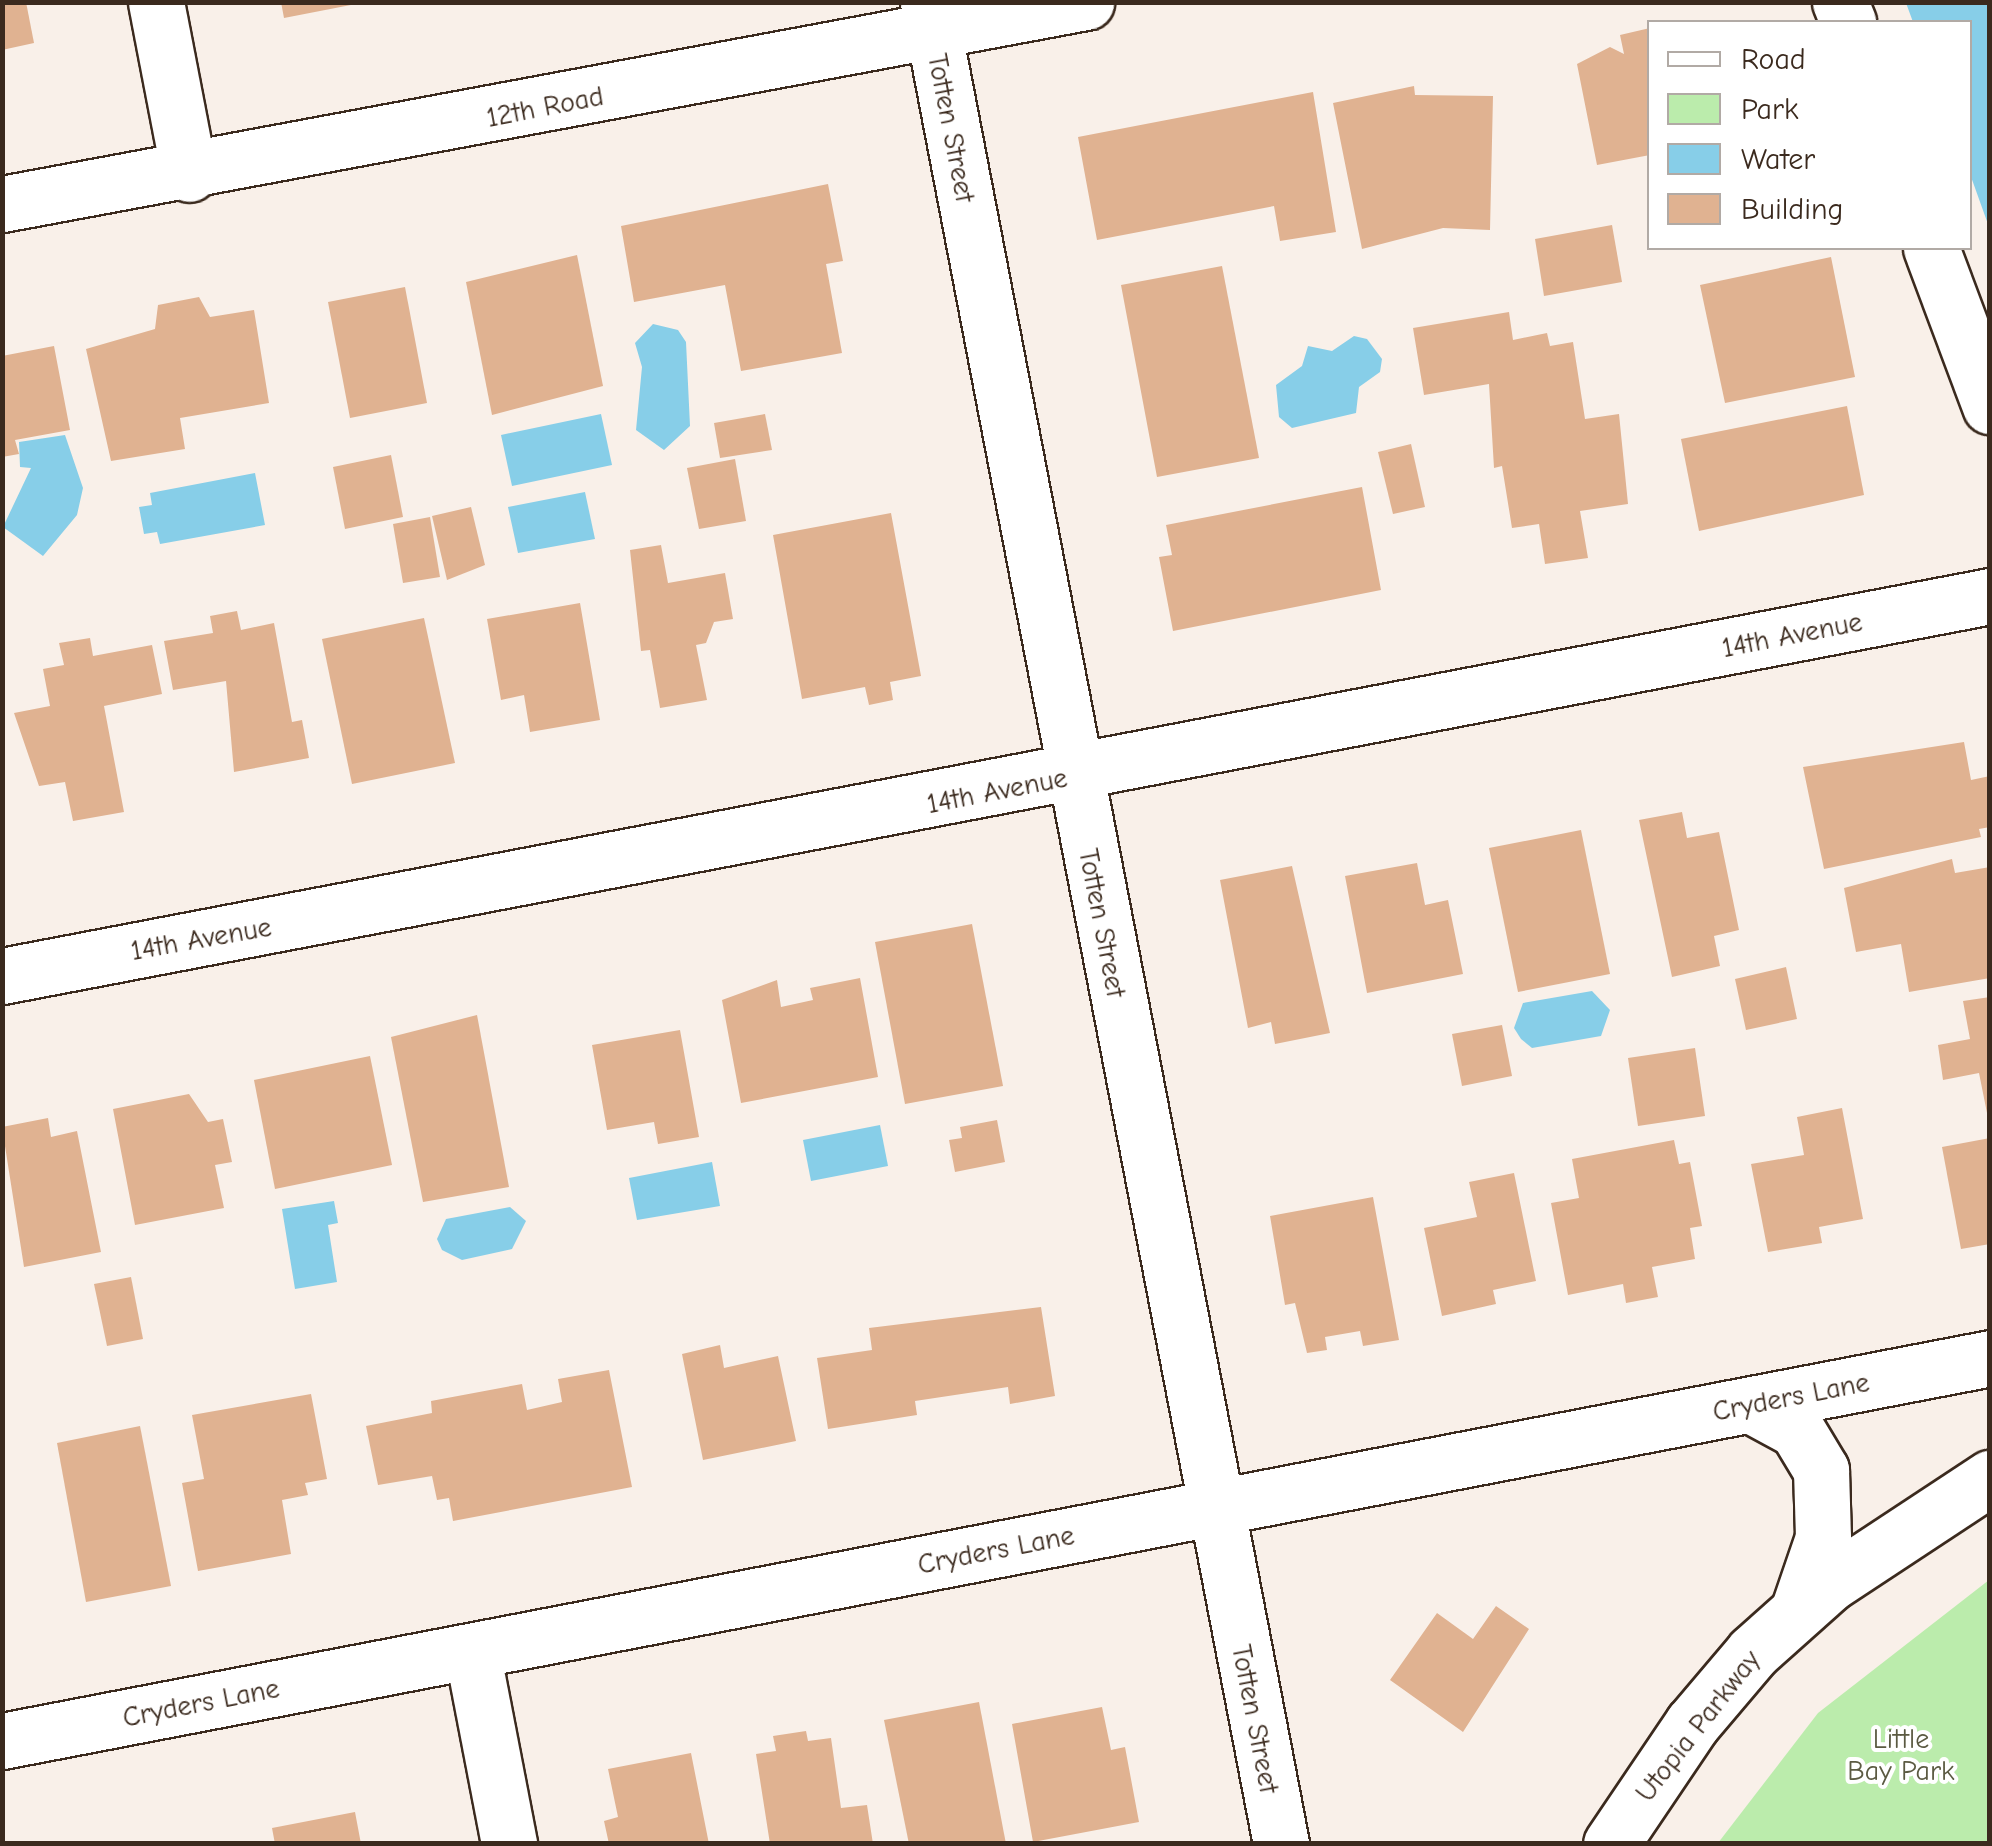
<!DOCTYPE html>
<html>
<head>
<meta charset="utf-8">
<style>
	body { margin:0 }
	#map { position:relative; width:1992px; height:1846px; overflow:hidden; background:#f9f0e9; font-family:"Comic Neue",sans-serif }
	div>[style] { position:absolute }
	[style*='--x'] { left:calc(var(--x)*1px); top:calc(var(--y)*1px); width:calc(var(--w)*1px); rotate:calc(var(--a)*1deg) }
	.green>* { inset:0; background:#bbecac }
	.water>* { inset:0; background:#87cee8 }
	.building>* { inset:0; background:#e0b291 }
	.roads { filter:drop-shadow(2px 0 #3b2a1e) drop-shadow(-2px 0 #3b2a1e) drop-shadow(0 2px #3b2a1e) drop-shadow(0 -2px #3b2a1e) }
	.minor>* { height:55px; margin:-27.5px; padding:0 27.5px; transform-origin:27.5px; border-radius:27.5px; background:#fff }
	span { translate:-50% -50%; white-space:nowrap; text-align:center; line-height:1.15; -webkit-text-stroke:8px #fff; paint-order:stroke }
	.street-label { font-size:28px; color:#3b2a1e }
	.park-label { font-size:28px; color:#5b5a42 }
	.frame { position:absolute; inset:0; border:5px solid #3b2a1e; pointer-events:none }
	.legend { position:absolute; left:1647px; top:20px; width:325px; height:230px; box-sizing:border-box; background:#fff; border:2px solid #b1aaa5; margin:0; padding:12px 18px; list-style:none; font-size:30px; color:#3b2a1e }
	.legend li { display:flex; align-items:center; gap:20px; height:50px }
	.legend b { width:50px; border:2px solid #b1aaa5 }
</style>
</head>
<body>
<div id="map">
	<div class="green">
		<i style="clip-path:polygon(1989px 1580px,1989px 1843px,1718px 1843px,1818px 1713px)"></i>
	</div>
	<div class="water">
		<i style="clip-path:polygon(1906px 3px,1989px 3px,1989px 227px,1970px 174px,1970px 22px,1913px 22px)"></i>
		<i style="clip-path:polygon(653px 324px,678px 330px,686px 342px,690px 426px,664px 450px,636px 430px,642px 367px,635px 343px)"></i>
		<i style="clip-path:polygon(1354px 336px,1367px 339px,1382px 359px,1380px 372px,1359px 387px,1356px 413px,1292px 428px,1279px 417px,1276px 385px,1302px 366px,1308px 346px,1332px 351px)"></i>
		<i style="clip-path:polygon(601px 414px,612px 465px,512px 486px,501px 435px)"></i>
		<i style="clip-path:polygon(65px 435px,83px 488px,77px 515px,43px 556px,3px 527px,31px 468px,20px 467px,19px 442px)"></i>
		<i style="clip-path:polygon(255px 473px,265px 525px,160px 544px,157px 532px,144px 534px,139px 507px,152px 505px,150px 493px)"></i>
		<i style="clip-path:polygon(585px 492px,595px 539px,518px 553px,508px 507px)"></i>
		<i style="clip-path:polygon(1592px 991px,1610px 1010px,1601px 1036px,1532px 1048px,1521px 1039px,1514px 1028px,1523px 1003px)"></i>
		<i style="clip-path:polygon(880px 1125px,888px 1166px,811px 1181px,803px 1140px)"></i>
		<i style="clip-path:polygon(712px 1162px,720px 1206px,637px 1220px,629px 1178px)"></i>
		<i style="clip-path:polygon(334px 1201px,338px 1223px,328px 1225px,337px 1282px,295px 1289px,282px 1209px)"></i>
		<i style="clip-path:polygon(510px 1207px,526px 1221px,512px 1249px,462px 1260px,442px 1250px,437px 1239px,446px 1219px)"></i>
	</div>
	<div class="building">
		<i style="clip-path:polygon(2px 2px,26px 2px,34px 43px,2px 50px)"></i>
		<i style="clip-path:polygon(281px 2px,356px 2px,356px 4px,284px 18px)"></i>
		<i style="clip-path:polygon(1650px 28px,1650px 155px,1597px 165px,1577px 64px,1610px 47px,1624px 54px,1620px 35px)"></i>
		<i style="clip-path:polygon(1414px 86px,1415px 95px,1493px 96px,1490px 230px,1443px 228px,1362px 249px,1333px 103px)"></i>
		<i style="clip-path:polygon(1313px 92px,1336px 232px,1280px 241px,1274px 206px,1097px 240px,1078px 137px)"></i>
		<i style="clip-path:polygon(828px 184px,843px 261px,826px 264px,842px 353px,741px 371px,725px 285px,634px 302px,621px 226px)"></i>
		<i style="clip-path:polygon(1612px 225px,1622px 282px,1544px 296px,1535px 239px)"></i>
		<i style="clip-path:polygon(577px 255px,603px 386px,492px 415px,466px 282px)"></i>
		<i style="clip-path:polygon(1831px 257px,1855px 377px,1725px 403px,1700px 285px)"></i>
		<i style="clip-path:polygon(1222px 266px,1259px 458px,1157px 477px,1121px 285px)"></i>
		<i style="clip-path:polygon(405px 287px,427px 403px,350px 418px,328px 302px)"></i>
		<i style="clip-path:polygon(199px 297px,210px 317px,254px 310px,269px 403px,180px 418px,185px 449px,111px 461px,86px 349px,155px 329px,158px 305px)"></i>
		<i style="clip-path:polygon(1509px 312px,1513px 340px,1547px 333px,1550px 346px,1573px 342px,1585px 419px,1619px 414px,1628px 504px,1580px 511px,1588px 558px,1545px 564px,1539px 524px,1512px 528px,1502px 466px,1494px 468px,1489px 384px,1424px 395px,1413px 328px)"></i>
		<i style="clip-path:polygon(54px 346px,70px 430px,15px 440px,19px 454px,2px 457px,2px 356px)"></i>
		<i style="clip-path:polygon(1847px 406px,1864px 495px,1699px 531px,1681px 439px)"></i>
		<i style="clip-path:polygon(765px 414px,772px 450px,720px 458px,714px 423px)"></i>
		<i style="clip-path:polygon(1411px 444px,1425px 507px,1393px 514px,1378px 452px)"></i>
		<i style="clip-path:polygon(391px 455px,403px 517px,345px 529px,333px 467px)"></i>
		<i style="clip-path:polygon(735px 459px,746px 521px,699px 529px,687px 468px)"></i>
		<i style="clip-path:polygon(1362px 487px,1381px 590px,1173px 631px,1159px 557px,1172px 555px,1166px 525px)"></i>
		<i style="clip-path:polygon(471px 507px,485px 565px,447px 580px,432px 516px)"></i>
		<i style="clip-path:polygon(891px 513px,921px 676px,890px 682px,893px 700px,869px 705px,865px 687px,802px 699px,773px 535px)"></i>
		<i style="clip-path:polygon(430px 517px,440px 577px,403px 583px,393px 524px)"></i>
		<i style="clip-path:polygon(661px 545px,668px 583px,725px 573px,733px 619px,714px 622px,706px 643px,696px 645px,707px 700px,660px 708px,650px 650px,641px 651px,630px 550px)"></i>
		<i style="clip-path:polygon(580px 603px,600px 720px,530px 732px,524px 695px,501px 700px,487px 619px)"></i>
		<i style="clip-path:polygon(237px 611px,241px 630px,274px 623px,292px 722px,302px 720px,309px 758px,234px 772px,226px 681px,173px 690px,164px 641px,213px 633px,210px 616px)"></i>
		<i style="clip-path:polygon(424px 618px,455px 763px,352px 784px,322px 639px)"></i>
		<i style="clip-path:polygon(90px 638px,93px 656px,152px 645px,162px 694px,104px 706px,124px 812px,73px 821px,65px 782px,39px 786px,14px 713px,50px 706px,43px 669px,64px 665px,59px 643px)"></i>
		<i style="clip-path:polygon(1964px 742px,1971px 780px,1990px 776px,1990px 827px,1979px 829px,1981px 837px,1824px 869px,1803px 767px)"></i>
		<i style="clip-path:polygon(1682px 812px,1687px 838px,1719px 832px,1739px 930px,1714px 936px,1720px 966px,1672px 977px,1639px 820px)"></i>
		<i style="clip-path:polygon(1581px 830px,1610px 974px,1518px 992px,1489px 848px)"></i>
		<i style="clip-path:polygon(1952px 859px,1955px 873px,1990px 867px,1990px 978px,1909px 992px,1901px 944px,1856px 952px,1844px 888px)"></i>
		<i style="clip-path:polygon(1417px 863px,1425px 905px,1448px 900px,1463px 974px,1367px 993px,1345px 876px)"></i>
		<i style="clip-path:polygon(1292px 866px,1330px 1033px,1275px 1044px,1271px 1022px,1248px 1028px,1220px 880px)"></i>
		<i style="clip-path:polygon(972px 924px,1003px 1086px,905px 1104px,875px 942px)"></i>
		<i style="clip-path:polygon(1786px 967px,1797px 1019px,1746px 1030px,1735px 979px)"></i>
		<i style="clip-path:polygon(860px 978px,878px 1077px,741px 1103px,722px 1000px,777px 980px,781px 1007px,813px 1000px,810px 988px)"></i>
		<i style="clip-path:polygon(1990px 997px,1990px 1118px,1988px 1118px,1979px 1073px,1943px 1080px,1938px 1045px,1970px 1039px,1963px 1001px)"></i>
		<i style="clip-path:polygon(477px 1015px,509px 1187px,423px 1202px,391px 1037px)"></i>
		<i style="clip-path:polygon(1502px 1025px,1512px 1076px,1462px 1086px,1452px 1034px)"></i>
		<i style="clip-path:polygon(680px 1030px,699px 1137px,658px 1144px,654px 1122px,607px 1130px,592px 1045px)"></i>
		<i style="clip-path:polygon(1695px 1048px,1705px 1116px,1638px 1126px,1628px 1058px)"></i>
		<i style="clip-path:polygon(370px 1056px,392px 1165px,275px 1189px,254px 1080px)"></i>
		<i style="clip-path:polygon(189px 1094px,208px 1122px,223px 1119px,232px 1162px,215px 1165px,224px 1208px,135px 1225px,113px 1109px)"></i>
		<i style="clip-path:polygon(1842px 1108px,1863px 1219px,1819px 1227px,1822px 1243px,1768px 1252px,1751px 1164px,1804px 1155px,1797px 1117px)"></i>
		<i style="clip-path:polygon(48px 1118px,51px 1137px,77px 1131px,101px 1252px,24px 1267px,2px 1127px)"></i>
		<i style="clip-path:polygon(997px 1120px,1005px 1162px,955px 1172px,949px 1140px,962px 1138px,960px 1127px)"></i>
		<i style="clip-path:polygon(1990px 1138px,1990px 1244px,1961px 1249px,1942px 1147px)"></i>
		<i style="clip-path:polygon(1674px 1140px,1679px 1164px,1690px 1162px,1702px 1226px,1690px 1228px,1695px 1259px,1652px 1267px,1658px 1297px,1626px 1303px,1623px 1284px,1568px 1295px,1551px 1203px,1579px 1198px,1572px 1159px)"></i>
		<i style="clip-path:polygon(1514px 1173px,1536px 1281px,1493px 1290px,1496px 1304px,1442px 1316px,1424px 1228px,1477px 1217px,1469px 1182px)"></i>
		<i style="clip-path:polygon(1373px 1197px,1399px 1340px,1363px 1346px,1360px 1331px,1325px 1337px,1327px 1350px,1307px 1353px,1295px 1303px,1285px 1305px,1270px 1216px)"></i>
		<i style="clip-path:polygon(131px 1277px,143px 1339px,107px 1346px,94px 1284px)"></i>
		<i style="clip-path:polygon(1041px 1307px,1055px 1396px,1010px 1404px,1008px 1387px,915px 1401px,917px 1415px,828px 1429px,817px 1358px,872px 1350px,869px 1328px)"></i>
		<i style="clip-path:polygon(720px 1345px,724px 1368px,778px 1356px,796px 1441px,703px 1460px,682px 1354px)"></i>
		<i style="clip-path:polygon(609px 1370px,632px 1487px,453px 1521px,449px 1498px,437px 1500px,432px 1476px,378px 1485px,366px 1426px,432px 1413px,431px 1401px,522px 1384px,527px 1410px,562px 1402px,558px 1379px)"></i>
		<i style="clip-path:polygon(311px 1394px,327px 1479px,305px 1483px,308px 1495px,282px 1500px,291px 1554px,198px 1571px,182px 1483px,204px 1479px,192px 1415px)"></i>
		<i style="clip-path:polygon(140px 1426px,171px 1586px,86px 1602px,57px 1443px)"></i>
		<i style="clip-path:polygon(1496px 1606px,1529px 1629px,1463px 1732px,1390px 1680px,1437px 1613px,1473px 1639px)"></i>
		<i style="clip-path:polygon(979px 1702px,1006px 1844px,909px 1844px,884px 1720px)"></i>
		<i style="clip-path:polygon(1102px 1707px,1111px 1750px,1125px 1747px,1139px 1822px,1033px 1842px,1012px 1724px)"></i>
		<i style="clip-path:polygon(806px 1731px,808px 1741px,831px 1738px,841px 1808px,867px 1805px,873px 1844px,770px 1844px,756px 1754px,776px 1751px,773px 1736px)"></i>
		<i style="clip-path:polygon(691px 1753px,709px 1844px,609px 1844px,604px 1821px,618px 1817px,608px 1769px)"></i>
		<i style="clip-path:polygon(355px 1812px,361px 1844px,275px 1844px,272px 1828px)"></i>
	</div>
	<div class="roads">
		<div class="minor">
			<i style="--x:156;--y:2;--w:175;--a:79.1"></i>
			<i style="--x:928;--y:2;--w:1876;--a:79.15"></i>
			<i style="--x:1840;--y:2;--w:22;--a:68"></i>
			<i style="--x:2;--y:204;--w:1103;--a:-10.56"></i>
			<i style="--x:1931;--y:248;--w:169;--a:69.5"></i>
			<i style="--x:2;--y:976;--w:2024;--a:-10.82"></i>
			<i style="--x:1751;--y:1405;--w:52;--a:28.5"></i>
			<i style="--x:1797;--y:1430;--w:47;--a:59"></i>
			<i style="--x:1821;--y:1470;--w:68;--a:88.3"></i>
			<i style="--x:1823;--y:1538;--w:77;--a:108.9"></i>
			<i style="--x:472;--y:1651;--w:197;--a:79.1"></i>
			<i style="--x:2;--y:1741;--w:2025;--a:-10.9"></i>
			<i style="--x:1611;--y:1844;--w:145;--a:-56"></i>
			<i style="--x:1692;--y:1724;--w:94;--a:-49.7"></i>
			<i style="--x:1753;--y:1652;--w:102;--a:-41.8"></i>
			<i style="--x:1829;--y:1584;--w:193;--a:-33.4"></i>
		</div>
	</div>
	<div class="street-label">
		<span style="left:545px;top:107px;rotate:-11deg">12th Road</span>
		<span style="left:951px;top:128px;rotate:79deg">Totten Street</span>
		<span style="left:1792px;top:635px;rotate:-11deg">14th Avenue</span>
		<span style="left:997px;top:791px;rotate:-11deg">14th Avenue</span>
		<span style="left:1102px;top:923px;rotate:79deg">Totten Street</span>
		<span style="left:201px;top:939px;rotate:-10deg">14th Avenue</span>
		<span style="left:1791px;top:1397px;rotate:-11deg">Cryders Lane</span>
		<span style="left:996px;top:1550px;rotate:-11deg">Cryders Lane</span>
		<span style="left:201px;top:1703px;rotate:-11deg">Cryders Lane</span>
		<span style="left:1255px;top:1719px;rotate:79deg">Totten Street</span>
		<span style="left:1698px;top:1726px;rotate:-52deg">Utopia Parkway</span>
	</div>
	<div class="park-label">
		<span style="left:1901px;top:1755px">Little<br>Bay Park</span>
	</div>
	<div class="frame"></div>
	<ul class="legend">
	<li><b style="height:12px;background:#fff"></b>Road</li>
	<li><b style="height:28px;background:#bbecac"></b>Park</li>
	<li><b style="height:28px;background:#87cee8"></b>Water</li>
	<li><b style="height:28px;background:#e0b291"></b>Building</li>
	</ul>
</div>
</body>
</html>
